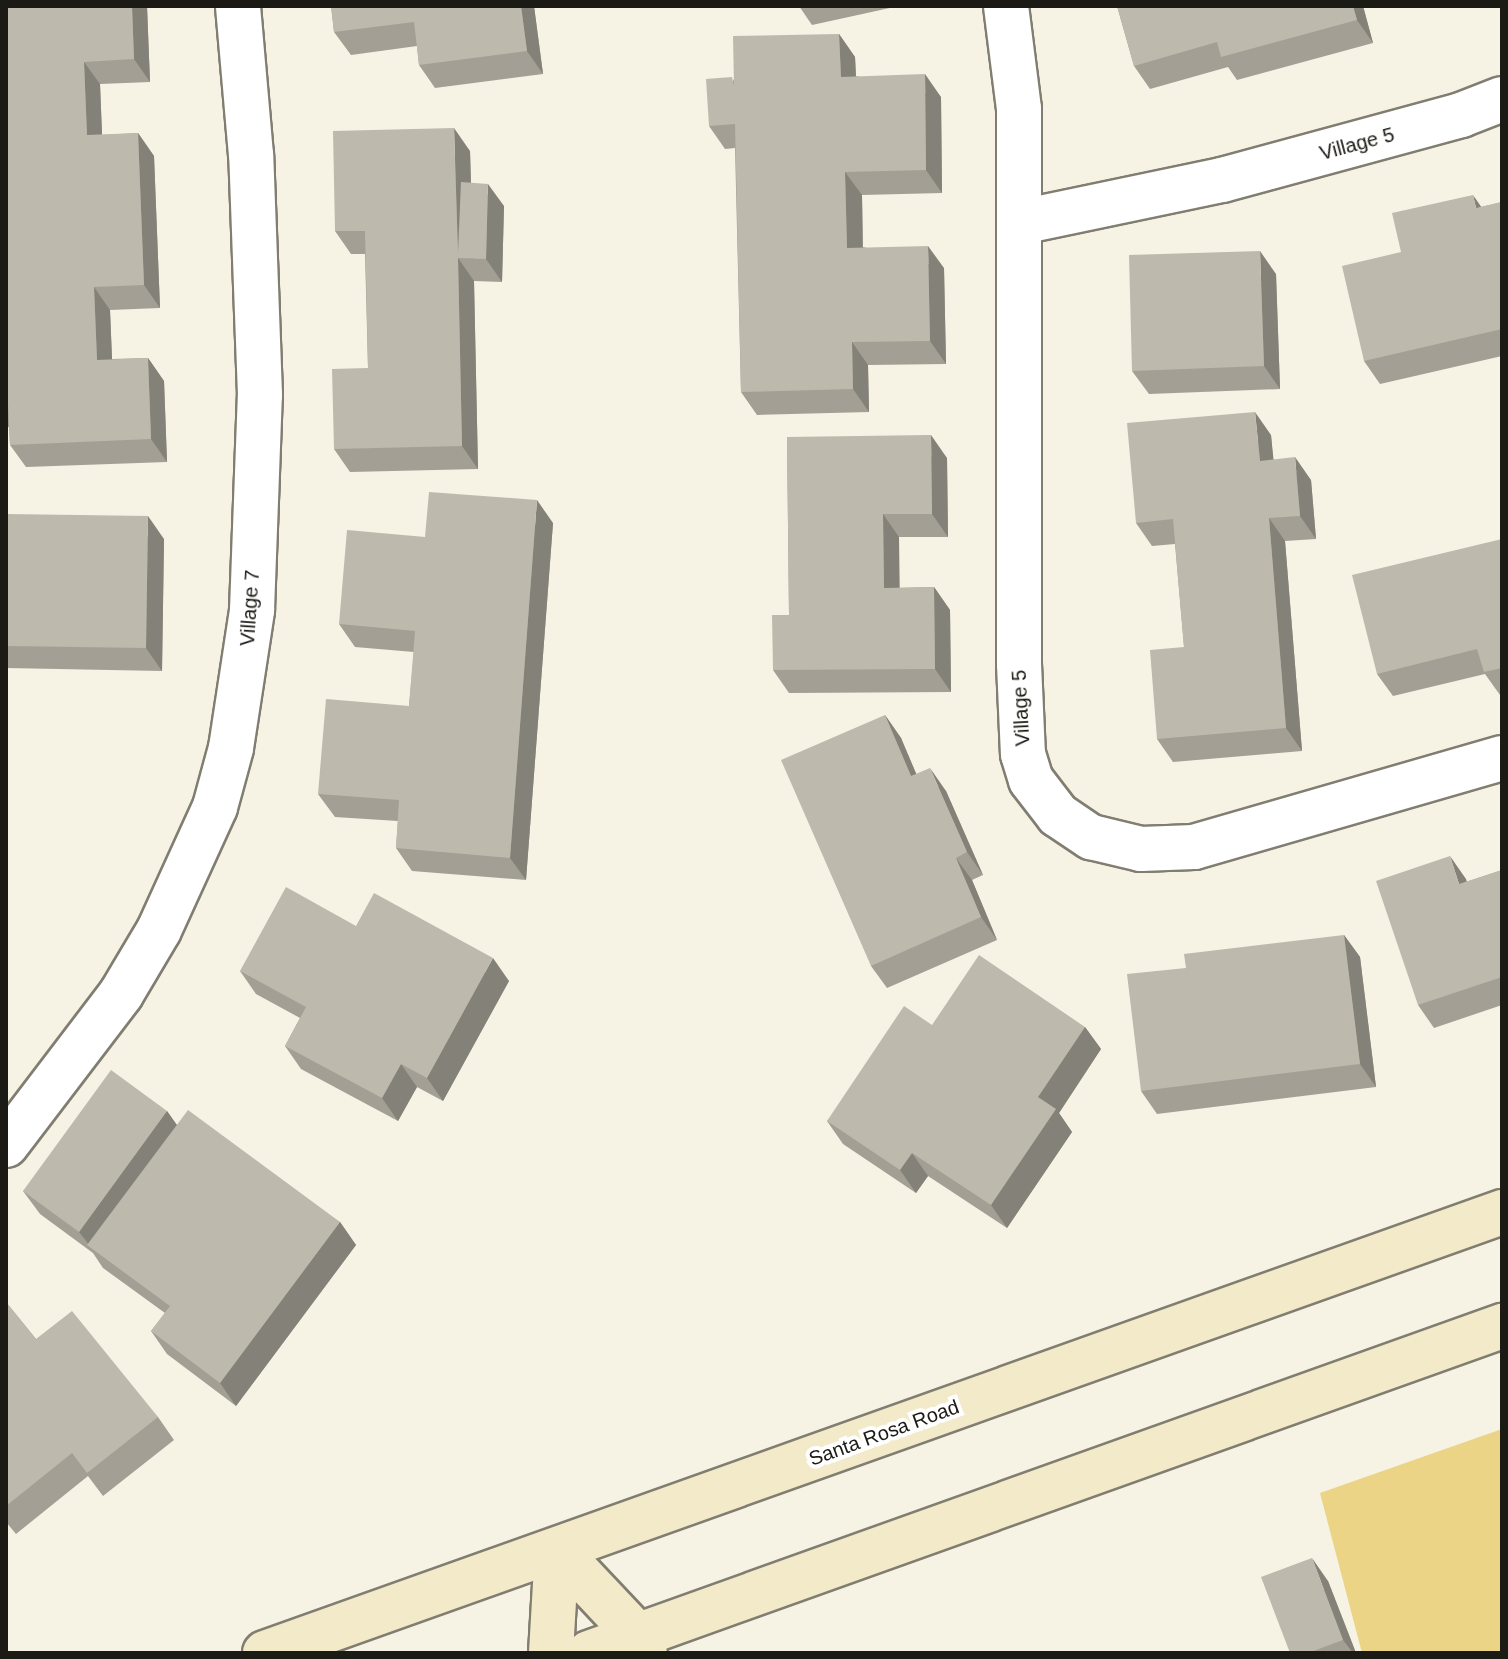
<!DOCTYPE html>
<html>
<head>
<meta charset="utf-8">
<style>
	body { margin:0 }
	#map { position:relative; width:1508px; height:1659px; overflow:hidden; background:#f6f2e4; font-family:Arial,sans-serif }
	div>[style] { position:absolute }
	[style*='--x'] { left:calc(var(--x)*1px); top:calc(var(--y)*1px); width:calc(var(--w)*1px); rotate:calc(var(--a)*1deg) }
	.green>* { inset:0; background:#ebd486 }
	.roads { filter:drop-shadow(2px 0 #817e71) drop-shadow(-2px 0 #817e71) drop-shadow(0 2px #817e71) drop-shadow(0 -2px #817e71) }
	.street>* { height:44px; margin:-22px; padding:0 22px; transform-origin:22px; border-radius:22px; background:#fff }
	.secondary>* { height:44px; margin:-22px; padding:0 22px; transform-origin:22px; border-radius:22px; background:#f3eaca }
	.wall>* { inset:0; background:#a39f94 }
	.shaded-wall>* { inset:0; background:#848278 }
	.building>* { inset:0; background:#bdb9ac }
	span { translate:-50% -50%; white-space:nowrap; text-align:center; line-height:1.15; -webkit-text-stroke:8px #fff; paint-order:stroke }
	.street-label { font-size:20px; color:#1c1a15 }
	.frame { position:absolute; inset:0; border:8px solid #1c1a15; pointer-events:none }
</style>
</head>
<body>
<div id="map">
	<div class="green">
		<i style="clip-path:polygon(1502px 1429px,1502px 1653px,1362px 1653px,1320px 1493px)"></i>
	</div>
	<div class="roads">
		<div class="street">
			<i style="--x:1006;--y:6;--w:104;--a:82.8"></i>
			<i style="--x:1019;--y:109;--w:555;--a:90"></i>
			<i style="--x:1019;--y:664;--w:90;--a:87.5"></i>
			<i style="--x:1023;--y:754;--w:27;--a:73"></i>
			<i style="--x:1031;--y:780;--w:44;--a:52.4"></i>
			<i style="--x:1058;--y:815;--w:40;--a:34"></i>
			<i style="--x:1091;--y:837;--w:51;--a:13.5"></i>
			<i style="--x:1141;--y:849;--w:53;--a:-2.2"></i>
			<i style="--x:1194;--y:847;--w:321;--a:-16.1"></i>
			<i style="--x:1021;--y:222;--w:205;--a:-11.8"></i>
			<i style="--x:1222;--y:180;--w:248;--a:-15.2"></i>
			<i style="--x:1461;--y:115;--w:44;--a:-21.3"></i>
			<i style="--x:6;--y:1145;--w:190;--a:-52.7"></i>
			<i style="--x:121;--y:994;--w:74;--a:-59.3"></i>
			<i style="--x:159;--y:930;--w:135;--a:-65.5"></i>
			<i style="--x:215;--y:807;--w:61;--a:-74.8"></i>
			<i style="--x:231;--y:748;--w:140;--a:-81.3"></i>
			<i style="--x:252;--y:610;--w:215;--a:-87.9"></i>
			<i style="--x:260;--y:395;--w:240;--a:-92.1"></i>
			<i style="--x:251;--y:155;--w:150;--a:-95"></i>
		</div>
		<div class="secondary">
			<i style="--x:557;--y:1550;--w:118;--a:46.7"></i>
			<i style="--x:638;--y:1636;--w:18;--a:68"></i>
			<i style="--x:265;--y:1653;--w:1313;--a:-19.62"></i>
			<i style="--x:551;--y:1653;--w:103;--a:-86.7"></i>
			<i style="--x:589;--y:1653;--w:970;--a:-19.71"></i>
		</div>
	</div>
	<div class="wall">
		<i style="clip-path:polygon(6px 6px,147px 6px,150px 82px,100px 84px,102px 135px,138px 133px,154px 156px,160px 308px,110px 310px,112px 359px,148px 358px,164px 381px,167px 462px,26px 467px,10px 445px,9px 427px,6px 428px)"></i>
		<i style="clip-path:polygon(331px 6px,534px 6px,543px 74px,435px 88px,419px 65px,417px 46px,351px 55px,334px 32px)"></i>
		<i style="clip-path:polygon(799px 6px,899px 6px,812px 25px)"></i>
		<i style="clip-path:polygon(1117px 6px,1363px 6px,1373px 43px,1237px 80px,1228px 67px,1150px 89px,1134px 66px)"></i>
		<i style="clip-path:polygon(839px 34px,855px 57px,856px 76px,941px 97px,942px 193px,862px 195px,863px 247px,944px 268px,946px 364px,868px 365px,869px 412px,757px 415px,741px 392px,735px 148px,725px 149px,709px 126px,734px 79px)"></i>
		<i style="clip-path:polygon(470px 151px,471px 183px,504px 206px,502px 282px,474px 281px,478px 469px,350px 472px,334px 449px,368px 368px,365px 254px,351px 254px,335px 231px)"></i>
		<i style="clip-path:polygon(1502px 202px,1502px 356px,1380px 384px,1364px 361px,1401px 252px,1481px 207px)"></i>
		<i style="clip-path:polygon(1276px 274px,1280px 389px,1149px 394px,1132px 371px)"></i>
		<i style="clip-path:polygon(1271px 435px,1273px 459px,1311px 480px,1316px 539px,1285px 541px,1302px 751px,1173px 762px,1157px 739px,1184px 647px,1175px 544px,1152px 546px,1136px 523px)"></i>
		<i style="clip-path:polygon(787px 437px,947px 458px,948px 537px,899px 537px,899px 588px,934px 587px,950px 610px,951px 692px,789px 693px,773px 670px,789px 615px)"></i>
		<i style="clip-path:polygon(6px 514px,164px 539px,162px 671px,6px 668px)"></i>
		<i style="clip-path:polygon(553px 523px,526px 880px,412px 871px,396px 848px,398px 821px,335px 817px,318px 794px,409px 706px,414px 652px,355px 647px,339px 624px,425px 537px)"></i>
		<i style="clip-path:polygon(1502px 539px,1502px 695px,1500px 695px,1485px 674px,1393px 696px,1377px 674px)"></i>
		<i style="clip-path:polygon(885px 715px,901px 738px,916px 774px,946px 791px,983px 875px,972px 880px,997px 940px,887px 988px,871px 966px)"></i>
		<i style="clip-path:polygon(1502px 870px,1502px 1005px,1434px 1028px,1418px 1005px,1466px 879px,1466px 882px)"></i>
		<i style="clip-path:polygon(356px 926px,509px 981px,443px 1101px,417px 1087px,398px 1121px,301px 1069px,285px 1046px,300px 1018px,256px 994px,240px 971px)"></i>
		<i style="clip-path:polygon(1344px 935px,1360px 957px,1376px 1087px,1157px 1114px,1141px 1091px)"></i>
		<i style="clip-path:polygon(932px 1025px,1085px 1027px,1101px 1049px,1059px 1113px,1072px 1132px,1007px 1228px,928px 1176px,916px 1193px,843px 1144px,827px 1121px)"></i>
		<i style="clip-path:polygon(167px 1111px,177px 1125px,340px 1222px,356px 1245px,236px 1406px,167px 1354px,151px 1331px,165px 1313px,103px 1268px,93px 1253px,40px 1214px,23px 1191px)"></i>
		<i style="clip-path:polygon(6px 1302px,36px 1339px,158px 1417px,174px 1440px,103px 1496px,88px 1476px,16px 1534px,6px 1522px)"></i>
		<i style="clip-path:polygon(1328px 1581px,1356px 1653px,1290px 1653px)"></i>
	</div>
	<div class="shaded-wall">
		<i style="clip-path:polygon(132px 6px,147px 6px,150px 82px,134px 59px)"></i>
		<i style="clip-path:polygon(521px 6px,534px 6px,543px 74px,527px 51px)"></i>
		<i style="clip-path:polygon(1353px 6px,1363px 6px,1373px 43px,1357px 20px)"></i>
		<i style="clip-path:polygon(839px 34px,855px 57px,857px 99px,841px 77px)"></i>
		<i style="clip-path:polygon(84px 62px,100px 84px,103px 158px,87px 135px)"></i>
		<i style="clip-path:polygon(925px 74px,941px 97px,942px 193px,926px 170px)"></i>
		<i style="clip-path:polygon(454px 128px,470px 151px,473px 259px,458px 253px)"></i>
		<i style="clip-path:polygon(138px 133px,154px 156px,160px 308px,144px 285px)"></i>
		<i style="clip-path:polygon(845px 172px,862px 195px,863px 271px,847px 248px)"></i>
		<i style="clip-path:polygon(488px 184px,504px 206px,502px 282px,486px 259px)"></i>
		<i style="clip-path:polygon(1473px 195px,1489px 218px,1476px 208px)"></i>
		<i style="clip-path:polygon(928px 246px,944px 268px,946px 364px,930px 341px)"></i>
		<i style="clip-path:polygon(1260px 251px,1276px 274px,1280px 389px,1264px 366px)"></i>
		<i style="clip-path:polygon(458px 258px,474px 281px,478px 469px,462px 446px)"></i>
		<i style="clip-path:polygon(94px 287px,110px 310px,113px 383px,97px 360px)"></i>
		<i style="clip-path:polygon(852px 342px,868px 365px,869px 412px,853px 389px)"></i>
		<i style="clip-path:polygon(148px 358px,164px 381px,167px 462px,151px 439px)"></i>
		<i style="clip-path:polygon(1255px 412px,1271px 435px,1276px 484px,1260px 461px)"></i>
		<i style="clip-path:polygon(931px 435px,947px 458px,948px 537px,932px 514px)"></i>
		<i style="clip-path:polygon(1295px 457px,1311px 480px,1316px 539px,1300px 516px)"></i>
		<i style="clip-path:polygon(537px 500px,553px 523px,526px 880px,510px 858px)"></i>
		<i style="clip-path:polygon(883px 514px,899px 537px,900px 611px,884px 588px)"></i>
		<i style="clip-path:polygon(148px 516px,164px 539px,162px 671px,146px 648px)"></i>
		<i style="clip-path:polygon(1269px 518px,1285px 541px,1302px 751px,1286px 728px)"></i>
		<i style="clip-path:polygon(934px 587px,950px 610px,951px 692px,935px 669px)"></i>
		<i style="clip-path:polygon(885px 715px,901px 738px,927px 799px,911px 776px)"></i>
		<i style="clip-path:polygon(930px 768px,946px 791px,983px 875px,967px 852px)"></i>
		<i style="clip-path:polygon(1450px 856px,1466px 879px,1475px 907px,1459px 884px)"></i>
		<i style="clip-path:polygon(956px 858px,972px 880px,997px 940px,981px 917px)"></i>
		<i style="clip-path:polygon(1344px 935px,1360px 957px,1376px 1087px,1360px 1064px)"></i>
		<i style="clip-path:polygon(493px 958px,509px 981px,443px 1101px,427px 1078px)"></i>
		<i style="clip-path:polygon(1085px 1027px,1101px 1049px,1059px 1113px,1072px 1132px,1007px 1228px,991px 1205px,1038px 1097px)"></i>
		<i style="clip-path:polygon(401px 1064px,417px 1087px,398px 1121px,382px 1098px)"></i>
		<i style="clip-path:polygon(167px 1111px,183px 1134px,90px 1246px,79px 1232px)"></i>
		<i style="clip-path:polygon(912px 1153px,928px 1176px,916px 1193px,900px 1170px)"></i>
		<i style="clip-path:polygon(340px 1222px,356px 1245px,236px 1406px,220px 1383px)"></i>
		<i style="clip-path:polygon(1312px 1558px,1328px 1581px,1356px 1653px,1353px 1653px,1343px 1640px)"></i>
	</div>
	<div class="building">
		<i style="clip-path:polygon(6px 6px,132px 6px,134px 59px,84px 62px,87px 135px,138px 133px,144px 285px,94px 287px,97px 360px,148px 358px,151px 439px,10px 445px,8px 404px,6px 404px)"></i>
		<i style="clip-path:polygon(331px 6px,521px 6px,527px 51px,419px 65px,414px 22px,334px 32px)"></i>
		<i style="clip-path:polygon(1117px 6px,1353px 6px,1357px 20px,1221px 57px,1217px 42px,1134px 66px)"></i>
		<i style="clip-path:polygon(839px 34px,841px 77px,925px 74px,926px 170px,845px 172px,847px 248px,928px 246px,930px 341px,852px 342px,853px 389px,741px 392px,735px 124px,709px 126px,706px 79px,732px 77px,734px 86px,733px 36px)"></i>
		<i style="clip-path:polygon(454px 128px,458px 253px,461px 182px,488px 184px,486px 259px,458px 258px,462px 446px,334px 449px,332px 369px,368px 368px,365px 231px,335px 231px,333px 131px)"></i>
		<i style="clip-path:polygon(1473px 195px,1476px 208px,1502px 202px,1502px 329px,1364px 361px,1342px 266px,1401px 252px,1392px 213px)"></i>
		<i style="clip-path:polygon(1260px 251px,1264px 366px,1132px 371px,1129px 255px)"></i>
		<i style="clip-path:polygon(1255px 412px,1260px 461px,1295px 457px,1300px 516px,1269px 518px,1286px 728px,1157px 739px,1150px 650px,1184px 647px,1173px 519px,1136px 523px,1127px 423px)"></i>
		<i style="clip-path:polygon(931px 435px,932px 514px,883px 514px,884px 588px,934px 587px,935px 669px,773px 670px,772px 615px,789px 615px,787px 437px)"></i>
		<i style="clip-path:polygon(429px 492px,537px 500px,510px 858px,396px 848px,399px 800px,318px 794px,326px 699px,409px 706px,415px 631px,339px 624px,347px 530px,425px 537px)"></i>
		<i style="clip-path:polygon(6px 514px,148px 516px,146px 648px,6px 646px)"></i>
		<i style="clip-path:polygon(1502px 539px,1502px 668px,1484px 672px,1477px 649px,1377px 674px,1352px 575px)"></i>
		<i style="clip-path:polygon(885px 715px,911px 776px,930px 768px,967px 852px,956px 858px,981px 917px,871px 966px,781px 760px)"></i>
		<i style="clip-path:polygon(1450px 856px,1459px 884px,1502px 870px,1502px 977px,1418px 1005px,1376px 881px)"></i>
		<i style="clip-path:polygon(286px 887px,356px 926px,374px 893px,493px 958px,427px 1078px,401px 1064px,382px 1098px,285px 1046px,306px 1007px,240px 971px)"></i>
		<i style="clip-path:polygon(1344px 935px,1360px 1064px,1141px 1091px,1127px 974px,1186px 968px,1184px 954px)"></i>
		<i style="clip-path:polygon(979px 955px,1085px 1027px,1038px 1097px,1056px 1109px,991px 1205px,912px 1153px,900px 1170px,827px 1121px,904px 1006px,932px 1025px)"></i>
		<i style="clip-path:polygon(111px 1070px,167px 1111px,79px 1232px,23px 1191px)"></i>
		<i style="clip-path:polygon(188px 1110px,340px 1222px,220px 1383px,151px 1331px,170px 1306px,87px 1245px)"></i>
		<i style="clip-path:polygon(6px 1302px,36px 1339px,72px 1311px,158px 1417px,87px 1473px,72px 1453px,6px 1506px)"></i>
		<i style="clip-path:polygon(1312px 1558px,1343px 1640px,1308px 1653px,1290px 1653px,1261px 1577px)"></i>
	</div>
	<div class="street-label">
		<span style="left:1357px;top:144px;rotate:-15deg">Village 5</span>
		<span style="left:250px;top:608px;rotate:-86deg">Village 7</span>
		<span style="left:1021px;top:708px;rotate:-93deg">Village 5</span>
		<span style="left:884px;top:1433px;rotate:-20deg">Santa Rosa Road</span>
	</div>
	<div class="frame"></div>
</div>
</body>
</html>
